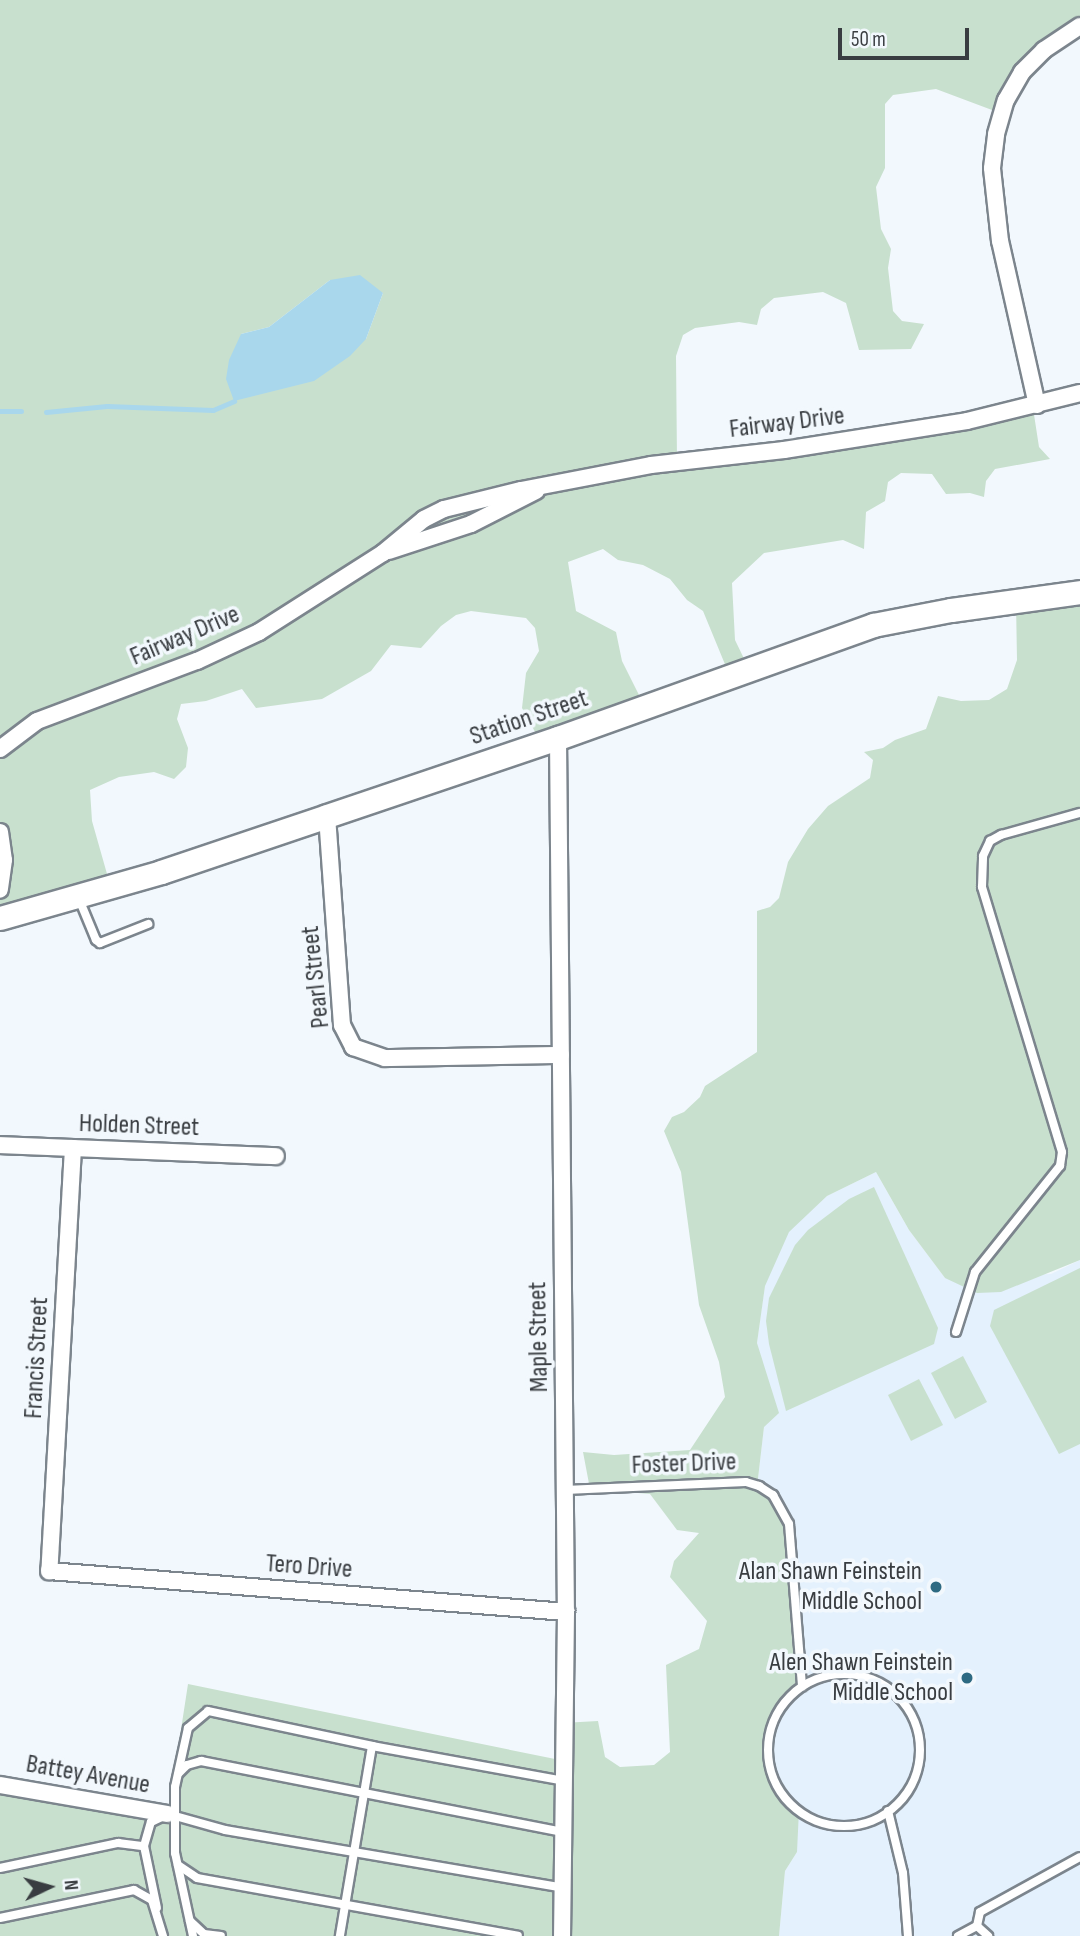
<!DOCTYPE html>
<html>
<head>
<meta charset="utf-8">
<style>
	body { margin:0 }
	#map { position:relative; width:1080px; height:1936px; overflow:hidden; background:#f2f8fd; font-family:"Sofia Sans Condensed",sans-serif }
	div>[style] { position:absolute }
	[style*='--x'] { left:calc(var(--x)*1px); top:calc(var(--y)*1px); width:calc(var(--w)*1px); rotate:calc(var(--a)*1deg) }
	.built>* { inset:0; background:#e4f1fd }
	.green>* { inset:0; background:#c8e0ce }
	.water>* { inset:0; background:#a9d7ec }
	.stream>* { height:5px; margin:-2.5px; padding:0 2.5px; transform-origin:2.5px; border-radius:2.5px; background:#a9d7ec }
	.roads { filter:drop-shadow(2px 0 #7c858d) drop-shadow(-2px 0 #7c858d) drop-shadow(0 2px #7c858d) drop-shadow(0 -2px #7c858d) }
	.lane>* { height:8px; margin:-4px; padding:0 4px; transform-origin:4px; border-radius:4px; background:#fff }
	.lane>.ring { margin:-4px; padding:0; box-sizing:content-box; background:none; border:8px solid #fff; border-radius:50% }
	.street>* { height:16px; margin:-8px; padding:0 8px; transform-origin:8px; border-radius:8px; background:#fff }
	.secondary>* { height:23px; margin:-11.5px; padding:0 11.5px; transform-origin:11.5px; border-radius:11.5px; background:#fff }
	.dots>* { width:19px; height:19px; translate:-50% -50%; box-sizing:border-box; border:4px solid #f2f8fd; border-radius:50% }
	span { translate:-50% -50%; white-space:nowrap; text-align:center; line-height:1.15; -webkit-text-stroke:7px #f2f8fd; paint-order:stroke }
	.street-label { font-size:26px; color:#393d41 }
	.poi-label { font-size:26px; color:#393d41 }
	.right { translate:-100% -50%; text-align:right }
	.north { position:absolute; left:14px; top:1852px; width:70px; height:70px; -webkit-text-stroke:5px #f2f8fd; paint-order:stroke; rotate:85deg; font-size:19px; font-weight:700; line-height:28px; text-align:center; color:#393d41 }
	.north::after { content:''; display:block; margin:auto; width:24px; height:32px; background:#393d41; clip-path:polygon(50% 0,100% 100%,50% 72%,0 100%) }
	.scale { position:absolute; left:838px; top:28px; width:131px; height:32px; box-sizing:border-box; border:4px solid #393d41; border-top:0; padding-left:9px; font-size:21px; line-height:24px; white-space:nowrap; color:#393d41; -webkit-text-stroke:5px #f2f8fd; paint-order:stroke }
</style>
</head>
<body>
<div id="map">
	<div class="built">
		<i style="clip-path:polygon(876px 1172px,909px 1230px,945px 1278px,1051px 1274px,1080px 1260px,1080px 1936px,779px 1936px,785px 1871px,797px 1852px,789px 1803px,772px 1776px,768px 1748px,772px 1724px,786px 1700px,757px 1487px,764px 1427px,757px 1343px,765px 1285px,788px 1232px,827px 1196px)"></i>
	</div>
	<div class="green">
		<i style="clip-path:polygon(evenodd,0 0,1080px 0,1080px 27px,1027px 69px,1000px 113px,936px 89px,893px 95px,885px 104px,885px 168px,876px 187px,881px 229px,891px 249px,888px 268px,893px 311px,902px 321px,924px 324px,911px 349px,859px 350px,846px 303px,823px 292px,774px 298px,761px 309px,757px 325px,739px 322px,695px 328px,683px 335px,676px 356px,677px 460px,1033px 408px,1039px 447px,1050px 459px,995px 469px,986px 481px,984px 497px,970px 493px,946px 494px,932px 474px,901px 473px,888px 482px,885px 501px,866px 512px,864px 549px,843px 540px,764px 553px,732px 583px,735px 640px,750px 671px,729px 674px,703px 611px,687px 600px,670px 579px,643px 565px,618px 560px,603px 549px,568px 562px,576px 611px,616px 632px,622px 661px,644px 705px,540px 741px,522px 708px,526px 673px,539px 651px,535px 628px,526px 618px,471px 611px,456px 615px,441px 626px,421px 648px,391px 645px,371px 671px,322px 699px,256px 708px,242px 689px,206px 701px,181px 704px,177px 719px,188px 748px,186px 767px,174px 779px,154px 772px,119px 777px,90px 790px,92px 821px,111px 888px,0 920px,0 0,330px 280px,383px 293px,366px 339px,241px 334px,269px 327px,330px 280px)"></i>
		<i style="clip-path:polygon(1080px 592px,1080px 1260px,1001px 1292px,977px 1293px,945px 1278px,909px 1230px,876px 1172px,827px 1196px,789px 1232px,765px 1286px,757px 1343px,779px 1413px,764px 1427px,757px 1487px,770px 1496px,787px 1525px,801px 1686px,786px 1700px,772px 1723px,768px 1748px,772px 1776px,781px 1792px,799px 1810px,797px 1852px,785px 1871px,779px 1936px,0 1936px,0 1783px,168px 1814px,188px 1684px,560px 1760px,562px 1723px,598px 1721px,605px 1757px,620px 1767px,654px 1765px,670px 1752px,666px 1665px,699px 1649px,707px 1621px,670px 1577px,674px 1561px,699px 1533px,677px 1530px,650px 1494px,590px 1489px,583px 1452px,614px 1455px,690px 1450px,725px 1397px,719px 1362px,699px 1305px,681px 1172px,664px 1131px,672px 1117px,684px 1112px,700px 1097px,705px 1086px,757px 1052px,757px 911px,770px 907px,779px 898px,788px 862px,808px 829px,828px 806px,870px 778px,873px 760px,864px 752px,883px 748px,895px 740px,926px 729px,938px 696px,961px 701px,989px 700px,1007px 689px,1017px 660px,1016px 603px)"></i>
		<i style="clip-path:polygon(874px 1187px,938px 1328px,934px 1344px,786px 1411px,769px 1344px,766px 1321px,769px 1298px,795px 1245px,808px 1230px,849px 1199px)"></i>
		<i style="clip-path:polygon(1080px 1268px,1080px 1444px,1059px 1454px,990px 1326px,994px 1310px)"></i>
		<i style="clip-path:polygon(963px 1356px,987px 1402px,955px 1419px,931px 1373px)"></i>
		<i style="clip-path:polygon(919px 1379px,943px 1425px,911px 1441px,888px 1395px)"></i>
	</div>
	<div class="water">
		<i style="clip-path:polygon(360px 275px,383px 293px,366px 339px,350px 356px,314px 381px,234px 401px,226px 379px,229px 360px,241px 334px,269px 327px,330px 280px)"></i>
	</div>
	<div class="stream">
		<i style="--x:0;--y:411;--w:21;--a:0"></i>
		<i style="--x:46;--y:412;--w:61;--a:-5.6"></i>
		<i style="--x:107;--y:406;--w:106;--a:2.2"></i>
		<i style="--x:213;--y:410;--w:23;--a:-23"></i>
	</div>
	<div class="roads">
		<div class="lane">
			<i style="--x:79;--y:899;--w:44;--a:67.5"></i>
			<i style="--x:96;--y:940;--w:5;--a:37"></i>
			<i style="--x:100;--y:943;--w:52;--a:-21.6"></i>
			<i style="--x:956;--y:1332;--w:63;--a:-72.4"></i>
			<i style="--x:975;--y:1272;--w:136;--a:-51.3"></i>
			<i style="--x:1060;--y:1166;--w:14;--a:-82"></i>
			<i style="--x:1062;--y:1152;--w:277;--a:-106.8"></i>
			<i style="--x:982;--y:887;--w:31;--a:-88"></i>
			<i style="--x:983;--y:856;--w:17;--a:-65"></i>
			<i style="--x:990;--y:841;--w:13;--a:-29"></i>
			<i style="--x:1001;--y:835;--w:82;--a:-15.6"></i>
			<i style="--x:565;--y:1490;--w:181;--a:-2.5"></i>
			<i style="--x:746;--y:1482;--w:14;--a:17"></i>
			<i style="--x:759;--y:1486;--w:17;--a:33"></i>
			<i style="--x:773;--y:1495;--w:33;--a:61"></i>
			<i style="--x:789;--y:1524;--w:163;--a:85.4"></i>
			<i class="ring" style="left:768px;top:1674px;width:144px;height:144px"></i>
			<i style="--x:372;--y:1746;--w:195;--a:10.3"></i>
			<i style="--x:179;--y:1773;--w:11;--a:-45"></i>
			<i style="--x:187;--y:1765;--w:15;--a:-16"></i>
			<i style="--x:201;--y:1761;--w:370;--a:11.1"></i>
			<i style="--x:888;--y:1811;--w:64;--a:76.4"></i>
			<i style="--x:903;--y:1873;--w:63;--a:85.5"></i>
			<i style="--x:144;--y:1846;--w:25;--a:-74"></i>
			<i style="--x:151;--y:1822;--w:19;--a:-25"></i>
			<i style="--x:168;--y:1814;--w:59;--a:15.7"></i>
			<i style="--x:225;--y:1830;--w:343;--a:9.7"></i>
			<i style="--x:178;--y:1865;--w:23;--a:34"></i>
			<i style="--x:197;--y:1878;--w:326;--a:10.2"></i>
			<i style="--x:0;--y:1868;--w:121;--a:-12"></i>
			<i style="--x:118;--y:1843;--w:26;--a:7"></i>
			<i style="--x:144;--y:1846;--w:63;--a:78.2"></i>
			<i style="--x:0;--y:1918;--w:137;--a:-11.8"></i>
			<i style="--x:134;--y:1890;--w:21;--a:29"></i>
			<i style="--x:152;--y:1900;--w:38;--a:73"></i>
			<i style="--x:190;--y:1921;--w:19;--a:43"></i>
			<i style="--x:204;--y:1934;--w:17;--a:7"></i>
			<i style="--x:977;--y:1926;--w:15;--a:42"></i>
			<i style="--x:193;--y:1936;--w:85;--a:-102.2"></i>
			<i style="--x:175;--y:1853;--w:66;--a:-90"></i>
			<i style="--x:175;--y:1787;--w:60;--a:-77.6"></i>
			<i style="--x:188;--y:1728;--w:26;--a:-40"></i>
			<i style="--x:208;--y:1711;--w:168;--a:12"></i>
			<i style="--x:372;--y:1746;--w:193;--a:99.6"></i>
			<i style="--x:958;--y:1936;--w:21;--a:-28"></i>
			<i style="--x:977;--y:1926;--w:14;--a:-78"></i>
			<i style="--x:980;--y:1912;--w:114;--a:-28.8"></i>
		</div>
		<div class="street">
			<i style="--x:1037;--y:405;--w:168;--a:-102.7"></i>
			<i style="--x:1000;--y:241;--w:73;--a:-96.3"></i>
			<i style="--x:992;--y:168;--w:34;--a:-83"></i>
			<i style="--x:996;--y:134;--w:35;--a:-74"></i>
			<i style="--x:1006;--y:100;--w:32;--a:-60"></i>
			<i style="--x:1022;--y:72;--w:31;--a:-45"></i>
			<i style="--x:1044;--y:50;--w:43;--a:-33.7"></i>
			<i style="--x:389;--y:551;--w:86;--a:-18.2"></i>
			<i style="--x:471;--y:524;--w:73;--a:-26.9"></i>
			<i style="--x:558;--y:738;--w:874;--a:89.48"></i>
			<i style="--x:566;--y:1612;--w:324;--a:90.7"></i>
			<i style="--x:0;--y:749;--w:46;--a:-37.1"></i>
			<i style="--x:37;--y:721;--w:171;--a:-20.6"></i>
			<i style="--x:197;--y:661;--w:68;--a:-25.1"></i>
			<i style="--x:259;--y:632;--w:147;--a:-32.5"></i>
			<i style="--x:383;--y:553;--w:53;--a:-39.7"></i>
			<i style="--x:424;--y:519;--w:22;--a:-27"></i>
			<i style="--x:444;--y:509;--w:79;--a:-13.9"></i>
			<i style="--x:521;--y:490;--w:132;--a:-10.9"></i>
			<i style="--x:651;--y:465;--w:134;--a:-6.4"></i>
			<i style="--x:784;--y:450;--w:185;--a:-9"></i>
			<i style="--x:967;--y:421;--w:116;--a:-13.9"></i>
			<i style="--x:327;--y:816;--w:210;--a:85.9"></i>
			<i style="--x:342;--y:1025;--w:25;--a:63"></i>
			<i style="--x:353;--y:1047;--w:34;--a:19"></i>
			<i style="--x:385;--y:1058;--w:176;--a:-1"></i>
			<i style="--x:0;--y:832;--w:28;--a:82"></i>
			<i style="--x:4;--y:860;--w:30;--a:98"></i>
			<i style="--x:0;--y:1145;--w:276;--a:2.3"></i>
			<i style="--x:73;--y:1148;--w:424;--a:93.2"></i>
			<i style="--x:49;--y:1571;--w:519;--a:4.53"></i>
			<i style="--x:0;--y:1785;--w:170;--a:9.8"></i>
		</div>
		<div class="secondary">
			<i style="--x:0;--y:918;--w:167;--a:-15.9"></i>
			<i style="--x:161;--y:872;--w:175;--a:-18.6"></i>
			<i style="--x:327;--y:816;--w:244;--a:-18.7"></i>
			<i style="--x:558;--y:738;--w:335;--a:-19.7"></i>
			<i style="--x:873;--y:625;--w:79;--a:-10.9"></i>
			<i style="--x:951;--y:610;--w:130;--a:-7.9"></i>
		</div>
	</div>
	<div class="dots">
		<i style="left:936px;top:1587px;background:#2e6a82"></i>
		<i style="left:967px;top:1678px;background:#2e6a82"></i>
	</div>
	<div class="street-label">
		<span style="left:787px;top:423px;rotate:-7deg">Fairway Drive</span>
		<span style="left:185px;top:636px;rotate:-23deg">Fairway Drive</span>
		<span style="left:529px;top:718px;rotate:-19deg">Station Street</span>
		<span style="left:316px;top:977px;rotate:-96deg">Pearl Street</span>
		<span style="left:139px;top:1126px;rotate:2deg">Holden Street</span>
		<span style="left:539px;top:1337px;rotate:-91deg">Maple Street</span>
		<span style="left:37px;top:1358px;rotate:-87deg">Francis Street</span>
		<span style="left:684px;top:1464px;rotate:-2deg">Foster Drive</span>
		<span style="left:309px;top:1567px;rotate:4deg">Tero Drive</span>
		<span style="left:88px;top:1775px;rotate:10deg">Battey Avenue</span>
	</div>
	<div class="poi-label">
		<span class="right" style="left:922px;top:1587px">Alan Shawn Feinstein<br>Middle School</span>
		<span class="right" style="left:953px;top:1678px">Alen Shawn Feinstein<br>Middle School</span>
	</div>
	<div class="north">N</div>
	<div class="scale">50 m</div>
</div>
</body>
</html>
